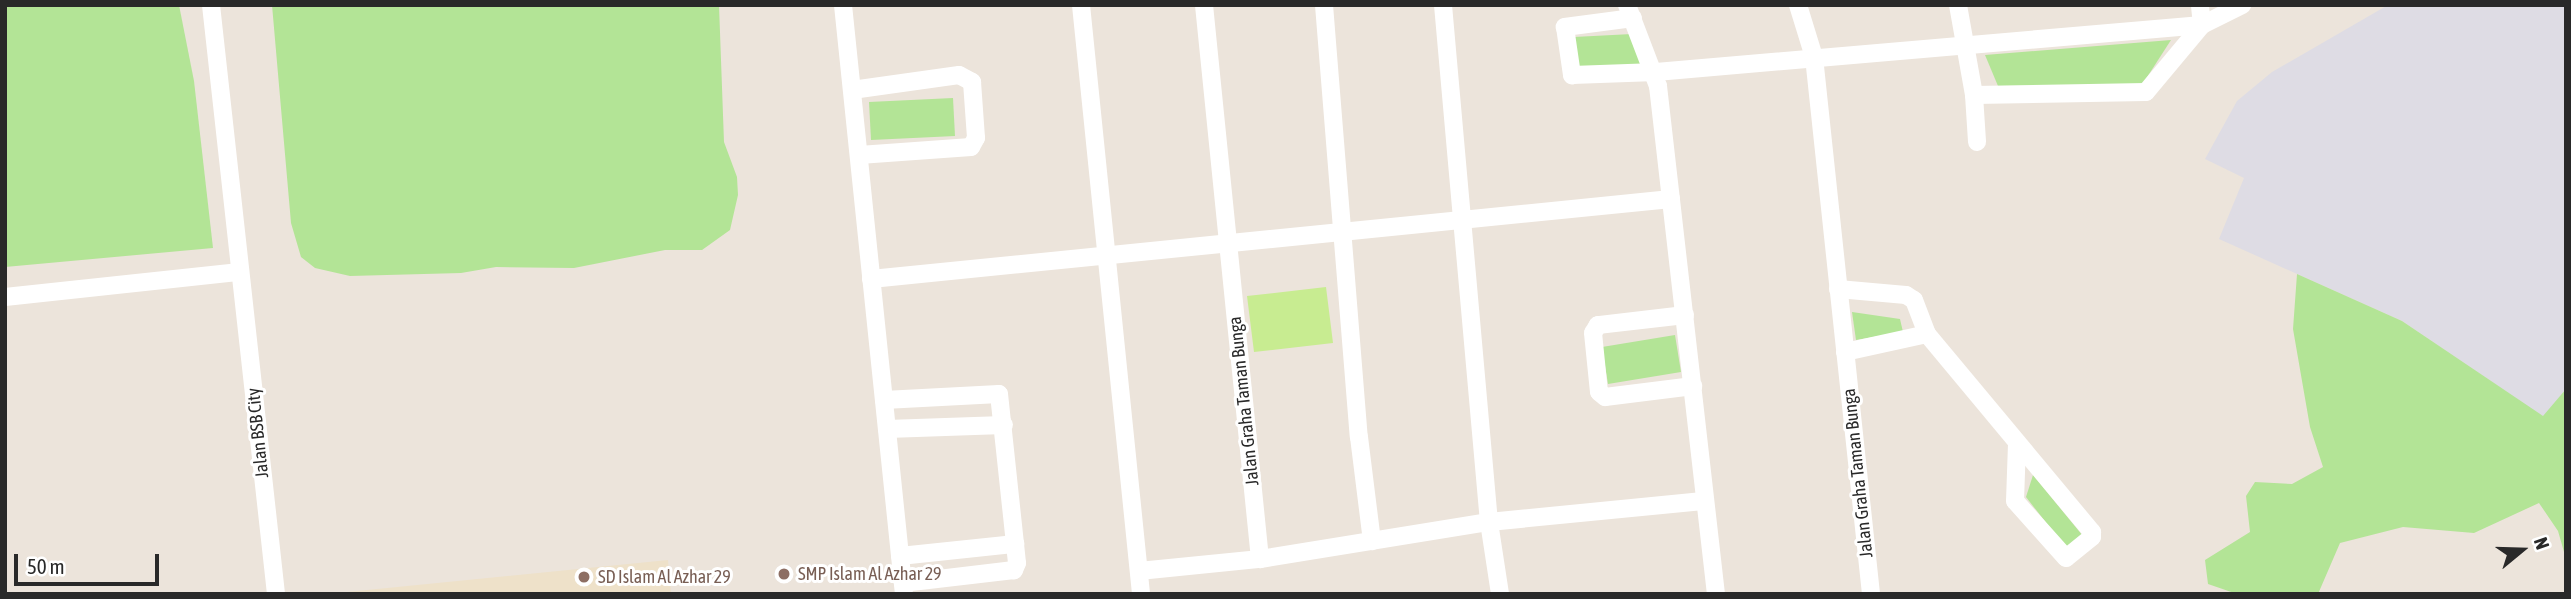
<!DOCTYPE html>
<html>
<head>
<meta charset="utf-8">
<style>
	body { margin:0 }
	#map { position:relative; width:2571px; height:599px; overflow:hidden; background:#ece4db; font-family:"Asap Condensed",sans-serif }
	div>[style] { position:absolute }
	[style*='--x'] { left:calc(var(--x)*1px); top:calc(var(--y)*1px); width:calc(var(--w)*1px); rotate:calc(var(--a)*1deg) }
	.industrial>* { inset:0; background:#dedce4 }
	.education>* { inset:0; background:#eee1c9 }
	.green>* { inset:0; background:#b3e496 }
	.pitch>* { inset:0; background:#c8ec91 }
	.minor>* { height:18px; margin:-9px; padding:0 9px; transform-origin:9px; border-radius:9px; background:#fff }
	.dots>* { width:19px; height:19px; translate:-50% -50%; box-sizing:border-box; border:4px solid #fff; border-radius:50% }
	span { translate:-50% -50%; white-space:nowrap; text-align:center; line-height:1.15; -webkit-text-stroke:6px #fff; paint-order:stroke }
	.street-label { font-size:18px; color:#292929 }
	.education-label { font-size:18px; color:#785e54 }
	.left { translate:0 -50%; text-align:left }
	.frame { position:absolute; inset:0; border:7px solid #292929; pointer-events:none }
	.north { position:absolute; left:2487px; top:515px; width:70px; height:70px; -webkit-text-stroke:5px #fff; paint-order:stroke; rotate:71deg; font-size:19px; font-weight:700; line-height:28px; text-align:center; color:#292929 }
	.north::after { content:''; display:block; margin:auto; width:24px; height:32px; background:#292929; clip-path:polygon(50% 0,100% 100%,50% 72%,0 100%) }
	.scale { position:absolute; left:14px; top:554px; width:145px; height:32px; box-sizing:border-box; border:4px solid #292929; border-top:0; padding-left:9px; font-size:21px; line-height:24px; white-space:nowrap; color:#292929; -webkit-text-stroke:5px #fff; paint-order:stroke }
</style>
</head>
<body>
<div id="map">
	<div class="industrial">
		<i style="clip-path:polygon(2388px 5px,2566px 5px,2566px 389px,2544px 417px,2402px 321px,2219px 239px,2244px 178px,2205px 159px,2237px 101px,2272px 72px)"></i>
	</div>
	<div class="education">
		<i style="clip-path:polygon(668px 560px,671px 594px,327px 594px)"></i>
	</div>
	<div class="green">
		<i style="clip-path:polygon(5px 5px,179px 5px,194px 81px,213px 248px,5px 267px)"></i>
		<i style="clip-path:polygon(272px 5px,719px 5px,724px 142px,737px 177px,738px 195px,730px 230px,702px 250px,665px 250px,574px 268px,496px 267px,461px 273px,350px 276px,315px 268px,301px 257px,291px 223px)"></i>
		<i style="clip-path:polygon(1632px 34px,1641px 50px,1641px 72px,1578px 75px,1574px 37px)"></i>
		<i style="clip-path:polygon(2171px 40px,2142px 85px,1998px 86px,1985px 55px)"></i>
		<i style="clip-path:polygon(953px 98px,955px 136px,871px 140px,869px 102px)"></i>
		<i style="clip-path:polygon(2297px 274px,2402px 321px,2543px 416px,2566px 389px,2566px 559px,2558px 531px,2539px 503px,2474px 533px,2403px 527px,2340px 543px,2318px 594px,2237px 594px,2208px 584px,2205px 560px,2250px 532px,2246px 496px,2255px 482px,2292px 484px,2323px 467px,2310px 427px,2293px 329px)"></i>
		<i style="clip-path:polygon(1852px 312px,1900px 319px,1903px 332px,1856px 340px)"></i>
		<i style="clip-path:polygon(1675px 335px,1681px 372px,1608px 384px,1602px 347px)"></i>
		<i style="clip-path:polygon(2033px 475px,2083px 536px,2066px 548px,2026px 497px)"></i>
	</div>
	<div class="pitch">
		<i style="clip-path:polygon(1326px 287px,1333px 343px,1254px 352px,1247px 296px)"></i>
	</div>
	<div class="minor">
		<i style="--x:211;--y:5;--w:593;--a:83.7"></i>
		<i style="--x:843;--y:5;--w:592;--a:84.09"></i>
		<i style="--x:1081;--y:5;--w:592;--a:84.18"></i>
		<i style="--x:1204;--y:5;--w:557;--a:84.23"></i>
		<i style="--x:1324;--y:5;--w:433;--a:85.4"></i>
		<i style="--x:1359;--y:437;--w:105;--a:82.9"></i>
		<i style="--x:1443;--y:5;--w:519;--a:84.92"></i>
		<i style="--x:1489;--y:522;--w:73;--a:81.3"></i>
		<i style="--x:1627;--y:5;--w:87;--a:69.1"></i>
		<i style="--x:1658;--y:86;--w:511;--a:83.49"></i>
		<i style="--x:1798;--y:5;--w:54;--a:72.9"></i>
		<i style="--x:1814;--y:57;--w:540;--a:83.94"></i>
		<i style="--x:1958;--y:5;--w:91;--a:79.9"></i>
		<i style="--x:1974;--y:95;--w:172;--a:-1"></i>
		<i style="--x:2146;--y:92;--w:87;--a:-50.1"></i>
		<i style="--x:2202;--y:25;--w:20;--a:-96"></i>
		<i style="--x:1633;--y:18;--w:69;--a:172.5"></i>
		<i style="--x:1565;--y:27;--w:49;--a:81.7"></i>
		<i style="--x:1572;--y:75;--w:84;--a:-2"></i>
		<i style="--x:1656;--y:72;--w:548;--a:-4.92"></i>
		<i style="--x:2202;--y:25;--w:45;--a:-26.6"></i>
		<i style="--x:852;--y:90;--w:108;--a:-8"></i>
		<i style="--x:959;--y:75;--w:15;--a:28"></i>
		<i style="--x:972;--y:82;--w:56;--a:85.9"></i>
		<i style="--x:976;--y:138;--w:10;--a:119"></i>
		<i style="--x:971;--y:147;--w:112;--a:175.9"></i>
		<i style="--x:1974;--y:95;--w:47;--a:86.3"></i>
		<i style="--x:871;--y:279;--w:804;--a:-5.71"></i>
		<i style="--x:1838;--y:289;--w:68;--a:5"></i>
		<i style="--x:1906;--y:295;--w:9;--a:32"></i>
		<i style="--x:1914;--y:300;--w:36;--a:69"></i>
		<i style="--x:1927;--y:334;--w:258;--a:50.2"></i>
		<i style="--x:2092;--y:532;--w:5;--a:90"></i>
		<i style="--x:2092;--y:537;--w:33;--a:141"></i>
		<i style="--x:2066;--y:558;--w:76;--a:-131.8"></i>
		<i style="--x:2015;--y:501;--w:56;--a:-88"></i>
		<i style="--x:5;--y:297;--w:236;--a:-6.1"></i>
		<i style="--x:1685;--y:315;--w:88;--a:173.4"></i>
		<i style="--x:1598;--y:325;--w:9;--a:122"></i>
		<i style="--x:1593;--y:333;--w:59;--a:84.2"></i>
		<i style="--x:1599;--y:392;--w:8;--a:40"></i>
		<i style="--x:1605;--y:397;--w:89;--a:-7.1"></i>
		<i style="--x:1845;--y:352;--w:84;--a:-12.4"></i>
		<i style="--x:884;--y:400;--w:115;--a:-3"></i>
		<i style="--x:999;--y:394;--w:151;--a:83.9"></i>
		<i style="--x:887;--y:429;--w:117;--a:-2"></i>
		<i style="--x:900;--y:556;--w:116;--a:-6"></i>
		<i style="--x:1015;--y:544;--w:19;--a:84"></i>
		<i style="--x:1017;--y:563;--w:8;--a:113"></i>
		<i style="--x:1014;--y:570;--w:112;--a:173.3"></i>
		<i style="--x:1139;--y:571;--w:122;--a:-5.7"></i>
		<i style="--x:1260;--y:559;--w:232;--a:-9.2"></i>
		<i style="--x:1489;--y:522;--w:215;--a:-5.6"></i>
	</div>
	<div class="dots">
		<i style="left:784px;top:574px;background:#8d6e63"></i>
		<i style="left:584px;top:577px;background:#8d6e63"></i>
	</div>
	<div class="street-label">
		<span style="left:1244px;top:401px;rotate:-96deg">Jalan Graha Taman Bunga</span>
		<span style="left:258px;top:433px;rotate:-96deg">Jalan BSB City</span>
		<span style="left:1858px;top:473px;rotate:-96deg">Jalan Graha Taman Bunga</span>
	</div>
	<div class="education-label">
		<span class="left" style="left:798px;top:574px">SMP Islam Al Azhar 29</span>
		<span class="left" style="left:598px;top:577px">SD Islam Al Azhar 29</span>
	</div>
	<div class="frame"></div>
	<div class="north">N</div>
	<div class="scale">50 m</div>
</div>
</body>
</html>
